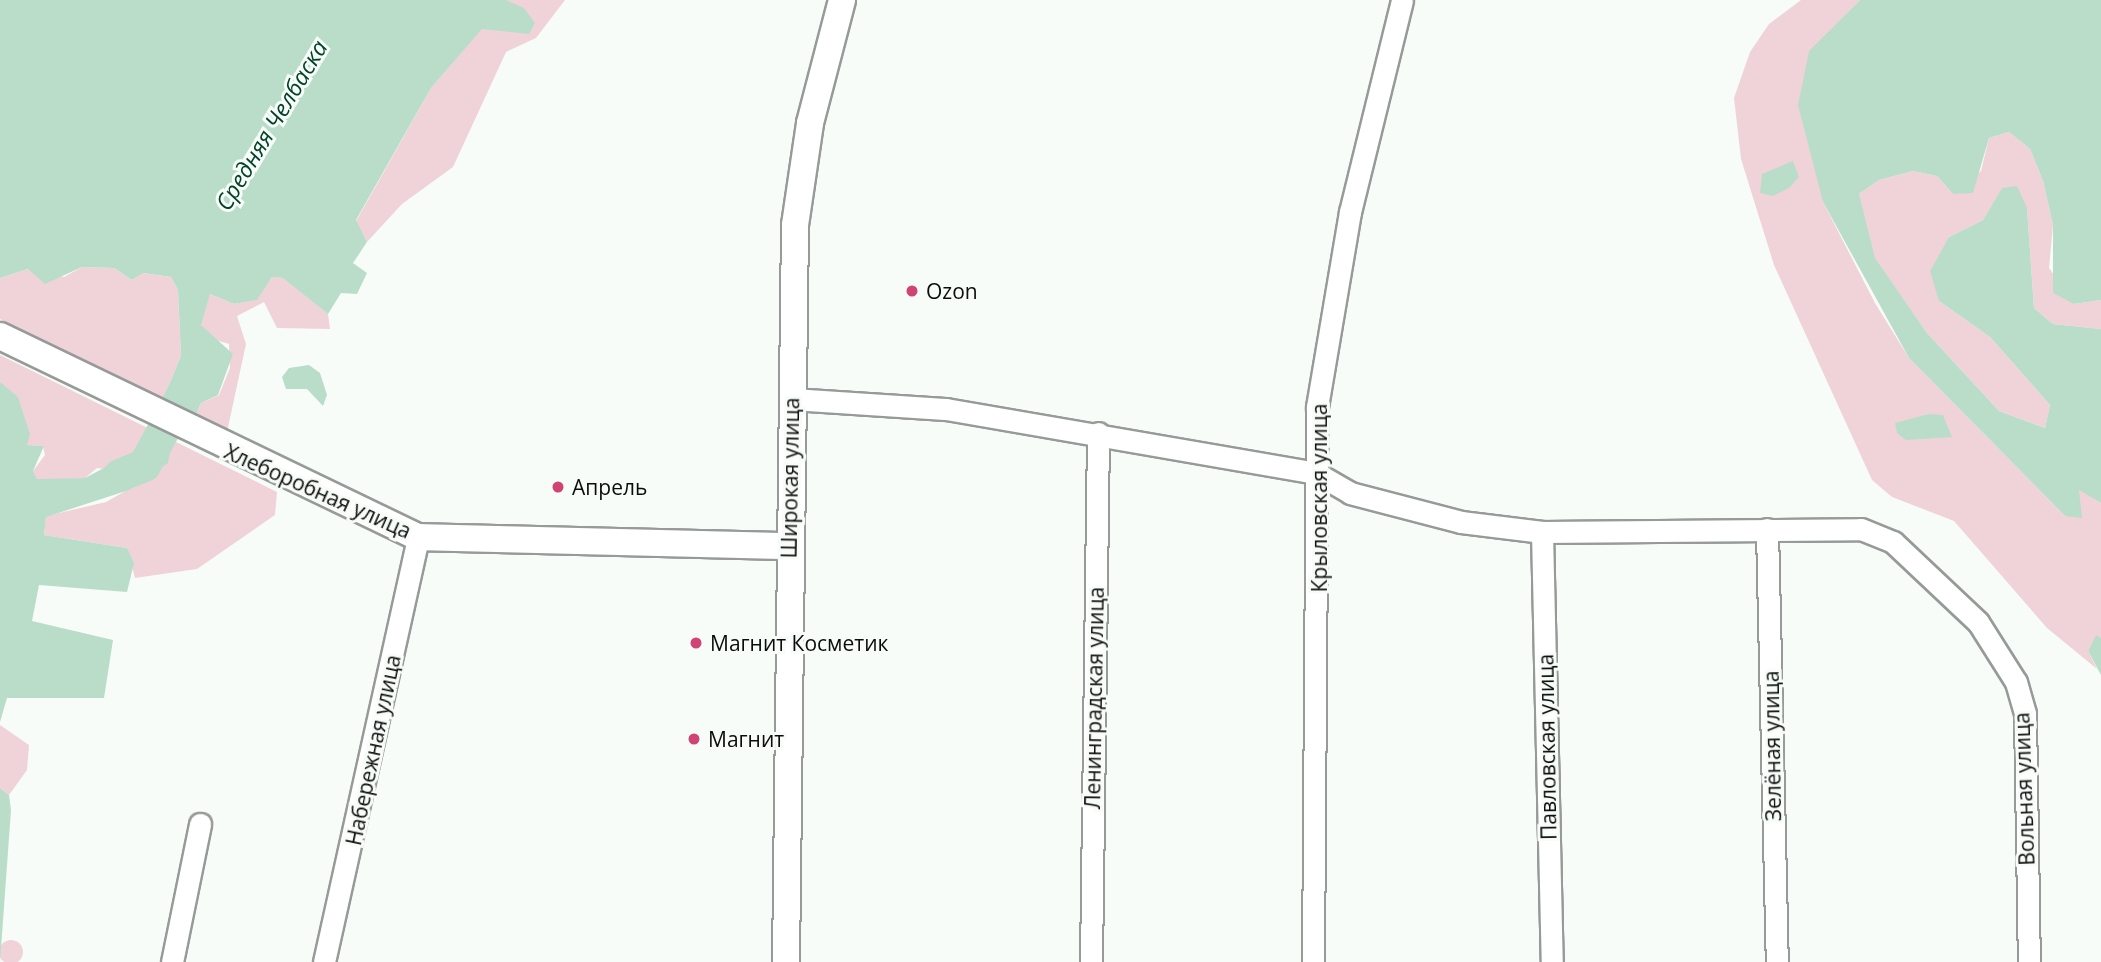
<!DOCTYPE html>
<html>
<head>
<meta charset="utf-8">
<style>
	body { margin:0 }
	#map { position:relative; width:2101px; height:962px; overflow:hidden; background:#f7fcf9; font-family:"Open Sans",sans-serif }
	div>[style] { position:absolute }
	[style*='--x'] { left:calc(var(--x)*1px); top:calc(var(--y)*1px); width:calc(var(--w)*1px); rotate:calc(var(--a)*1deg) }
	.green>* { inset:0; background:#f0d3d9 }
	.round { border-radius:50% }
	.water>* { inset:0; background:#baddc9 }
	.river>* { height:33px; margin:-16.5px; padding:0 16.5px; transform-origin:16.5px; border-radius:16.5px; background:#baddc9 }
	.roads { filter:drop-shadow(2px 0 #969a98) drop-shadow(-2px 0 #969a98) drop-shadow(0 2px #969a98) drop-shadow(0 -2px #969a98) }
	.minor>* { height:21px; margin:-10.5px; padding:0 10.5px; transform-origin:10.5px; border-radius:10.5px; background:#fff }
	.tertiary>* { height:26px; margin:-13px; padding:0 13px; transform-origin:13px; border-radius:13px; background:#fff }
	.dots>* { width:19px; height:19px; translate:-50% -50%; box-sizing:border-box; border:4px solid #f7fcf9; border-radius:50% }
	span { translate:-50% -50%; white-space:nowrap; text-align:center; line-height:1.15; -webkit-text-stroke:6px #f7fcf9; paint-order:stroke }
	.poi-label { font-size:21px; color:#0b0d0c }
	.left { translate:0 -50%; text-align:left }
	.street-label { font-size:21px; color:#0b0d0c }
	.water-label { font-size:23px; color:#014329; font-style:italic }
</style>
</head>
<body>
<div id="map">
	<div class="green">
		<i style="clip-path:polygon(506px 0,565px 0,536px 38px,506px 52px,453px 167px,402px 204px,367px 242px,356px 221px,381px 177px,431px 88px)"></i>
		<i style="clip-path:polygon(1801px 0,1860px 0,1810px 51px,1823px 202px,1875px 303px,1909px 358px,2065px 516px,2079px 489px,2101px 503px,2101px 638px,2096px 636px,2088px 651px,2097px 669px,2047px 628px,1954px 521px,1892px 497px,1872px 480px,1774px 265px,1741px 159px,1734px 98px,1750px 52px,1769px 24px)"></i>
		<i style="clip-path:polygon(2009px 132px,2030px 149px,2043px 181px,2053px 225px,2049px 268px,2074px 304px,2101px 300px,2101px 329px,2053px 324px,2034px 308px,2027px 208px,2002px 189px,1983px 220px,1949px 237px,1939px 301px,1990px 337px,2050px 405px,2045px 428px,1999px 411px,1927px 333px,1875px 259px,1861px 217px,1859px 194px,1879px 180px,1913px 171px,1937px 176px,1953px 194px,1981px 171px,1989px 138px)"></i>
		<i style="clip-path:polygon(82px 267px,114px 268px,132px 280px,142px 273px,171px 277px,178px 290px,181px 356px,163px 399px,0 319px,0 278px,28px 269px,64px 277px)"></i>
		<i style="clip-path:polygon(272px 277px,284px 278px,328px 314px,330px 329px,277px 328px,264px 302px,237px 316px,246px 344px,227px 432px,195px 417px,201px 403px,219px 395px,230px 368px,229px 344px,212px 339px,201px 325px,201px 309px,210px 294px,234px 304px,256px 300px)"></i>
		<i style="clip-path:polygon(0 355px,277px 492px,275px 515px,197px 569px,135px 578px,127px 548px,44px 535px,46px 516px,106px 502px,154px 475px,97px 468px,85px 478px,37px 480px,33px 471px,45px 455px,43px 446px,26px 445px,0 382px)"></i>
		<i style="clip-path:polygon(0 725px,29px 745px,27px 770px,9px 795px,0 788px)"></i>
		<i class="round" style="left:-1px;top:940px;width:24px;height:24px"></i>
	</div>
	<div class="water">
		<i style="clip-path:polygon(0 0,506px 0,524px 8px,535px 23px,529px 34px,482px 29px,431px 88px,356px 220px,367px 242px,353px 263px,367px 273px,357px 294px,341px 293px,328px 314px,283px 278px,272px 277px,257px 300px,234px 304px,210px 294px,201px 325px,233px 354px,218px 395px,201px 403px,195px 417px,163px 399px,181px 356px,178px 290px,171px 277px,143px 273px,132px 280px,114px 268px,82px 267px,45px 284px,28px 269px,0 278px)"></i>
		<i style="clip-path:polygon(1860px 0,2101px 0,2101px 300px,2074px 304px,2053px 293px,2053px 225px,2043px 181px,2030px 149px,2009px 132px,1989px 138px,1973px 193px,1953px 194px,1937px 176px,1913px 171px,1879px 180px,1859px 194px,1875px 258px,1927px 333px,1999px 411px,2045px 428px,2050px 405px,1990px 337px,1939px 301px,1930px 271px,1949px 237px,1983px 220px,2002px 188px,2017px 186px,2027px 208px,2034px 308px,2053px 324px,2101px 329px,2101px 503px,2079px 490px,2082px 518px,2065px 516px,1909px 358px,1823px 202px,1798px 105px,1809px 51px)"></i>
		<i style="clip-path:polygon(1793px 161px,1799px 177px,1789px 188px,1773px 196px,1760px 193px,1762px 174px)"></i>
		<i style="clip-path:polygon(289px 368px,309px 365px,320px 373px,327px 395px,323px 406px,307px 389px,286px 389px,282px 377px)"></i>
		<i style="clip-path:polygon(0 382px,18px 397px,30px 434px,27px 445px,44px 446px,33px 471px,37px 479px,85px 478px,134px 452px,170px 452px,168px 463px,129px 490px,46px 517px,44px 535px,127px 548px,134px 563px,127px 592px,39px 585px,32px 621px,113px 640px,104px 698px,7px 698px,0 722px)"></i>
		<i style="clip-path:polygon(1929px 414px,1943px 415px,1952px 437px,1906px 440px,1897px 433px,1895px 423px)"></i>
		<i style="clip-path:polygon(2096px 635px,2101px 638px,2101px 675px,2088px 651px)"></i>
		<i style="clip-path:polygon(0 788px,9px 795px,11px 810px,0 962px)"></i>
	</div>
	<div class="river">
		<i style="--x:119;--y:475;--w:27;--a:-22"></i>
		<i style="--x:144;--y:465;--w:84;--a:-61.6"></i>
	</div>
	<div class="roads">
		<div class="minor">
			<i style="--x:791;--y:399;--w:155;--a:3.7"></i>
			<i style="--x:946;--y:409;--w:375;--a:9.8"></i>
			<i style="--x:1316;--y:473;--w:39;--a:30"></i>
			<i style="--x:1350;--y:493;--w:115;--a:14.6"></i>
			<i style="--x:1461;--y:522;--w:82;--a:7"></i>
			<i style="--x:1542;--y:532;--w:319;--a:-0.5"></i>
			<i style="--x:1861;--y:529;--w:35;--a:22"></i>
			<i style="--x:1893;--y:542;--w:117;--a:43.3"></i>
			<i style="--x:1978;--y:622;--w:71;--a:57.7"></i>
			<i style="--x:2016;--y:682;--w:33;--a:74"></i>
			<i style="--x:2025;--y:714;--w:248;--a:89.1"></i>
			<i style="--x:1767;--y:529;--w:433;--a:88.7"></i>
			<i style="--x:1542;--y:532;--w:430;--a:88.7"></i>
			<i style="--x:172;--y:962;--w:141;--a:-78.5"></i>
			<i style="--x:324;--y:962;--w:435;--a:-77.5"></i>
			<i style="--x:1091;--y:962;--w:529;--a:-89.24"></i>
			<i style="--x:1313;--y:962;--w:555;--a:-89.59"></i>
			<i style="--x:1317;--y:407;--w:198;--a:-80.4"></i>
			<i style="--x:1350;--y:212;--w:218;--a:-76.2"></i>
		</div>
		<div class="tertiary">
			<i style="--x:0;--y:336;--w:464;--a:25.7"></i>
			<i style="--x:418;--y:537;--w:371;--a:1.4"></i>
			<i style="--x:786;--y:962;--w:737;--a:-89.3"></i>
			<i style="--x:795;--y:225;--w:103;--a:-81.6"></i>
			<i style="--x:810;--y:123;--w:127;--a:-75.4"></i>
		</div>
	</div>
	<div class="dots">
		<i style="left:912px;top:291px;background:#d04475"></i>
		<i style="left:558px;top:487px;background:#d04475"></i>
		<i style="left:696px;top:643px;background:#d04475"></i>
		<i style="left:694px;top:739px;background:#d04475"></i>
	</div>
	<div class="poi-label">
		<span class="left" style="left:926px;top:291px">Ozon</span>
		<span class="left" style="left:572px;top:487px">Апрель</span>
		<span class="left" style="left:710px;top:643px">Магнит Косметик</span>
		<span class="left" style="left:708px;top:739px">Магнит</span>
	</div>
	<div class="street-label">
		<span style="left:790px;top:478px;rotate:-89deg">Широкая улица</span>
		<span style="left:318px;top:491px;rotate:24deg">Хлеборобная улица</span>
		<span style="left:1319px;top:498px;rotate:-90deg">Крыловская улица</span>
		<span style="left:1094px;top:698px;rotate:-89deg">Ленинградская улица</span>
		<span style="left:1772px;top:746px;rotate:-91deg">Зелёная улица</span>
		<span style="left:1547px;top:747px;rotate:-91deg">Павловская улица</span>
		<span style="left:373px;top:750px;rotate:-78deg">Набережная улица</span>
		<span style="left:2024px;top:789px;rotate:-92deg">Вольная улица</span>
	</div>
	<div class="water-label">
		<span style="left:271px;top:125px;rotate:-59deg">Средняя Челбаска</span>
	</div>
</div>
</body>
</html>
